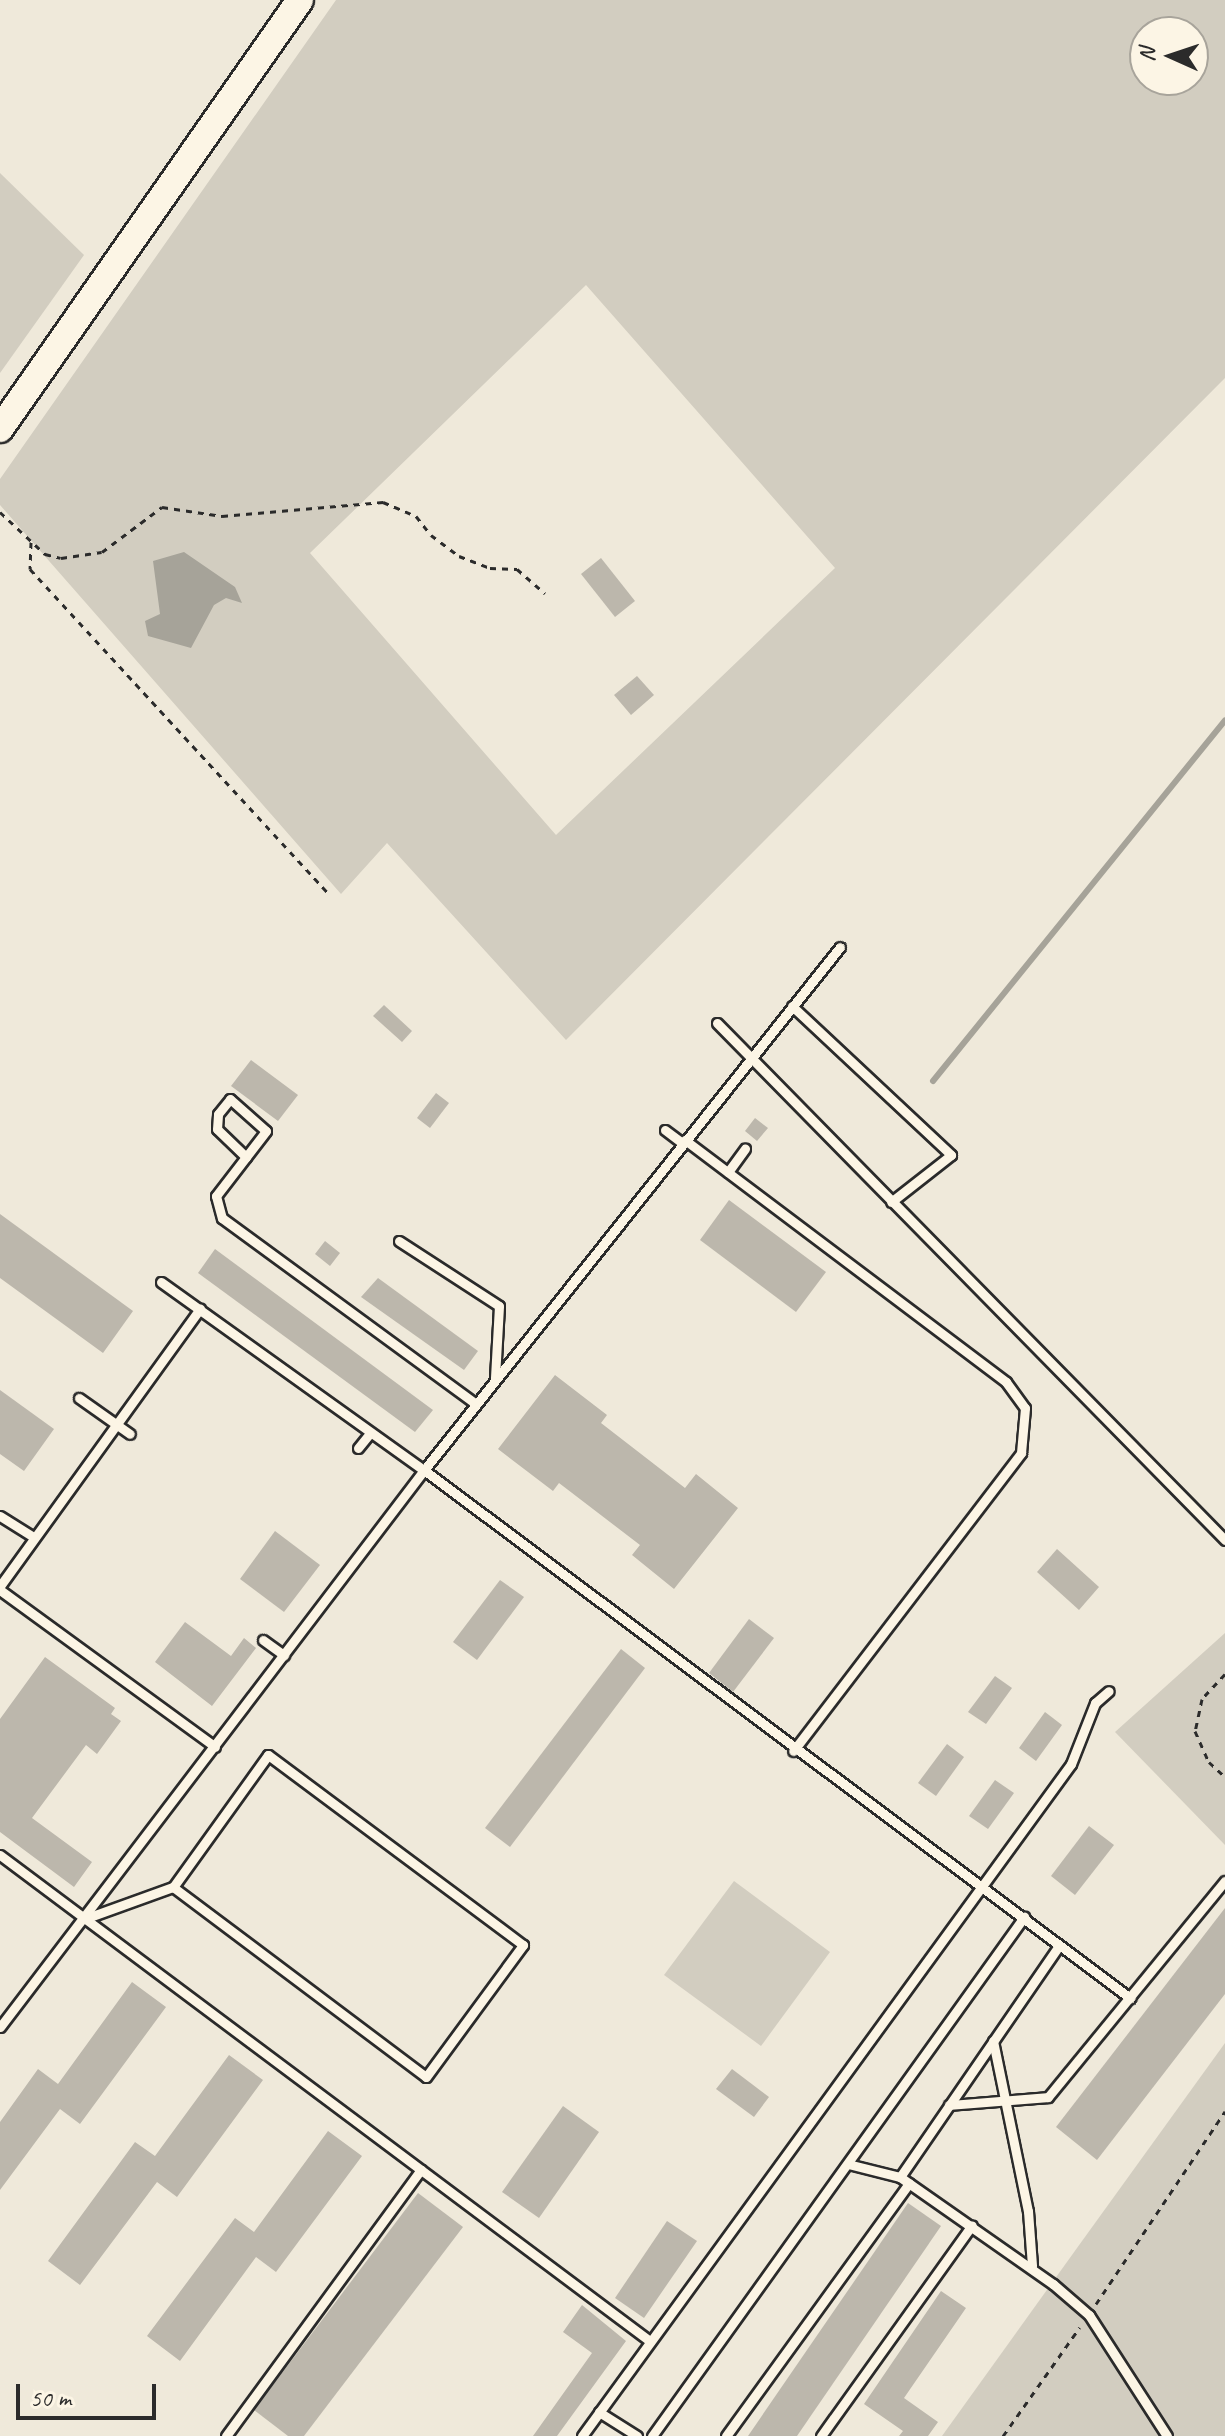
<!DOCTYPE html>
<html>
<head>
<meta charset="utf-8">
<style>
	body { margin:0 }
	#map { position:relative; width:1225px; height:2436px; overflow:hidden; background:#efe9da; font-family:Caveat,sans-serif }
	div>[style] { position:absolute }
	[style*='--x'] { left:calc(var(--x)*1px); top:calc(var(--y)*1px); width:calc(var(--w)*1px); rotate:calc(var(--a)*1deg) }
	.green>* { inset:0; background:#d2cdc0 }
	.water>* { inset:0; background:#a6a399 }
	.stream>* { height:6px; margin:-3px; padding:0 3px; transform-origin:3px; border-radius:3px; background:#a6a399 }
	.building>* { inset:0; background:#bcb7ac }
	.path>* { height:3px; margin-top:-1.5px; transform-origin:0; background:repeating-linear-gradient(90deg,#2b2b2b 0 6px,transparent 0 12px) }
	.roads { filter:drop-shadow(2px 0 #2b2b2b) drop-shadow(-2px 0 #2b2b2b) drop-shadow(0 2px #2b2b2b) drop-shadow(0 -2px #2b2b2b) }
	.lane>* { height:9px; margin:-4.5px; padding:0 4.5px; transform-origin:4.5px; border-radius:4.5px; background:#fcf5e5 }
	.secondary>* { height:26px; margin:-13px; padding:0 13px; transform-origin:13px; border-radius:13px; background:#fcf5e5 }
	span { translate:-50% -50%; white-space:nowrap; text-align:center; line-height:1.15; -webkit-text-stroke:6px #fcf5e5; paint-order:stroke }
	.north { position:absolute; left:1129px; top:16px; width:80px; height:80px; box-sizing:border-box; background:#fcf5e5; border:2px solid #a8a49b; border-radius:50%; rotate:273deg; font-size:22px; font-weight:700; line-height:32px; text-align:center; color:#2b2b2b }
	.north::after { content:''; display:block; margin:auto; width:28px; height:36px; background:#2b2b2b; clip-path:polygon(50% 0,100% 100%,50% 72%,0 100%) }
	.scale { position:absolute; left:16px; top:2384px; width:140px; height:36px; box-sizing:border-box; border:4px solid #2b2b2b; border-top:0; padding-left:10px; font-size:24px; line-height:28px; white-space:nowrap; color:#2b2b2b; -webkit-text-stroke:6px #fcf5e5; paint-order:stroke }
</style>
</head>
<body>
<div id="map">
	<div class="green">
		<i style="clip-path:polygon(evenodd,336px 0,1225px 0,1225px 378px,566px 1040px,387px 843px,341px 894px,0 505px,0 479px,336px 0,1145px 32px,1193px 32px,1193px 80px,1145px 80px,1145px 32px,336px 0,586px 285px,835px 568px,556px 835px,310px 553px,586px 285px)"></i>
		<i style="clip-path:polygon(0 173px,84px 255px,0 373px)"></i>
		<i style="clip-path:polygon(1225px 1633px,1225px 1845px,1115px 1732px)"></i>
		<i style="clip-path:polygon(734px 1881px,830px 1952px,761px 2046px,664px 1975px)"></i>
		<i style="clip-path:polygon(1225px 2043px,1225px 2436px,942px 2436px,1077px 2248px)"></i>
	</div>
	<div class="water">
		<i style="clip-path:polygon(184px 552px,235px 587px,242px 603px,226px 598px,214px 605px,191px 648px,148px 636px,145px 621px,160px 614px,153px 561px)"></i>
	</div>
	<div class="stream">
		<i style="--x:933;--y:1081;--w:464;--a:-51"></i>
	</div>
	<div class="building">
		<i style="clip-path:polygon(601px 558px,635px 601px,615px 617px,581px 574px)"></i>
		<i style="clip-path:polygon(637px 676px,654px 695px,631px 715px,614px 695px)"></i>
		<i style="clip-path:polygon(384px 1005px,412px 1031px,402px 1042px,373px 1016px)"></i>
		<i style="clip-path:polygon(251px 1060px,298px 1095px,278px 1121px,231px 1086px)"></i>
		<i style="clip-path:polygon(436px 1093px,449px 1103px,430px 1128px,417px 1118px)"></i>
		<i style="clip-path:polygon(755px 1118px,768px 1128px,757px 1141px,745px 1131px)"></i>
		<i style="clip-path:polygon(729px 1200px,826px 1272px,796px 1312px,700px 1240px)"></i>
		<i style="clip-path:polygon(0 1214px,133px 1311px,103px 1353px,0 1278px)"></i>
		<i style="clip-path:polygon(325px 1241px,340px 1253px,330px 1266px,315px 1254px)"></i>
		<i style="clip-path:polygon(215px 1249px,433px 1410px,415px 1432px,198px 1273px)"></i>
		<i style="clip-path:polygon(378px 1278px,478px 1351px,464px 1370px,361px 1297px)"></i>
		<i style="clip-path:polygon(555px 1375px,607px 1415px,601px 1423px,685px 1488px,696px 1474px,738px 1508px,674px 1589px,632px 1555px,640px 1545px,559px 1483px,553px 1491px,498px 1449px)"></i>
		<i style="clip-path:polygon(0 1390px,54px 1429px,24px 1471px,0 1454px)"></i>
		<i style="clip-path:polygon(275px 1531px,320px 1565px,284px 1612px,240px 1579px)"></i>
		<i style="clip-path:polygon(1057px 1549px,1099px 1587px,1079px 1610px,1037px 1572px)"></i>
		<i style="clip-path:polygon(500px 1580px,524px 1597px,477px 1660px,453px 1642px)"></i>
		<i style="clip-path:polygon(749px 1619px,774px 1638px,733px 1692px,709px 1673px)"></i>
		<i style="clip-path:polygon(185px 1622px,231px 1656px,244px 1638px,256px 1648px,212px 1706px,155px 1662px)"></i>
		<i style="clip-path:polygon(621px 1649px,645px 1668px,510px 1847px,485px 1828px)"></i>
		<i style="clip-path:polygon(45px 1657px,115px 1708px,111px 1714px,121px 1721px,97px 1754px,86px 1745px,32px 1818px,92px 1862px,74px 1887px,0 1832px,0 1719px)"></i>
		<i style="clip-path:polygon(995px 1676px,1012px 1688px,986px 1724px,968px 1712px)"></i>
		<i style="clip-path:polygon(1045px 1712px,1062px 1725px,1036px 1761px,1019px 1748px)"></i>
		<i style="clip-path:polygon(947px 1744px,964px 1757px,936px 1796px,918px 1783px)"></i>
		<i style="clip-path:polygon(995px 1780px,1014px 1793px,988px 1829px,969px 1816px)"></i>
		<i style="clip-path:polygon(1089px 1826px,1114px 1845px,1075px 1895px,1051px 1876px)"></i>
		<i style="clip-path:polygon(1225px 1908px,1225px 1994px,1097px 2160px,1056px 2127px)"></i>
		<i style="clip-path:polygon(132px 1982px,166px 2007px,80px 2124px,60px 2109px,0 2190px,0 2122px,38px 2069px,58px 2084px)"></i>
		<i style="clip-path:polygon(229px 2055px,263px 2080px,177px 2197px,157px 2182px,80px 2285px,48px 2261px,135px 2142px,155px 2156px)"></i>
		<i style="clip-path:polygon(732px 2069px,769px 2097px,754px 2117px,716px 2089px)"></i>
		<i style="clip-path:polygon(563px 2106px,599px 2132px,539px 2218px,502px 2192px)"></i>
		<i style="clip-path:polygon(328px 2131px,362px 2156px,276px 2272px,256px 2257px,180px 2361px,147px 2336px,235px 2218px,254px 2232px)"></i>
		<i style="clip-path:polygon(418px 2193px,463px 2227px,304px 2436px,288px 2436px,254px 2410px)"></i>
		<i style="clip-path:polygon(908px 2203px,941px 2226px,797px 2436px,748px 2436px)"></i>
		<i style="clip-path:polygon(667px 2221px,697px 2241px,644px 2318px,615px 2298px)"></i>
		<i style="clip-path:polygon(941px 2291px,966px 2308px,904px 2398px,938px 2422px,928px 2436px,899px 2436px,903px 2431px,864px 2404px)"></i>
		<i style="clip-path:polygon(582px 2305px,626px 2341px,557px 2436px,533px 2436px,592px 2353px,563px 2332px)"></i>
	</div>
	<div class="path">
		<i style="--x:0;--y:512;--w:62;--a:43"></i>
		<i style="--x:45;--y:554;--w:16;--a:14"></i>
		<i style="--x:61;--y:558;--w:41;--a:-8.3"></i>
		<i style="--x:102;--y:552;--w:75;--a:-36.9"></i>
		<i style="--x:162;--y:507;--w:61;--a:8.5"></i>
		<i style="--x:222;--y:516;--w:162;--a:-5"></i>
		<i style="--x:383;--y:502;--w:36;--a:23"></i>
		<i style="--x:416;--y:516;--w:24;--a:52"></i>
		<i style="--x:431;--y:535;--w:35;--a:37"></i>
		<i style="--x:459;--y:556;--w:33;--a:21"></i>
		<i style="--x:490;--y:568;--w:27;--a:2"></i>
		<i style="--x:517;--y:569;--w:37;--a:41"></i>
		<i style="--x:31;--y:542;--w:27;--a:92"></i>
		<i style="--x:30;--y:569;--w:442;--a:47.4"></i>
		<i style="--x:1225;--y:1674;--w:34;--a:133"></i>
		<i style="--x:1202;--y:1699;--w:33;--a:102"></i>
		<i style="--x:1195;--y:1731;--w:34;--a:66"></i>
		<i style="--x:1209;--y:1762;--w:22;--a:43"></i>
		<i style="--x:1096;--y:2304;--w:232;--a:-56.2"></i>
		<i style="--x:1003;--y:2436;--w:133;--a:-54.8"></i>
	</div>
	<div class="roads">
		<div class="lane">
			<i style="--x:792;--y:1006;--w:218;--a:43.1"></i>
			<i style="--x:951;--y:1155;--w:76;--a:141.9"></i>
			<i style="--x:717;--y:1023;--w:725;--a:45.5"></i>
			<i style="--x:665;--y:1130;--w:21;--a:37"></i>
			<i style="--x:685;--y:1140;--w:402;--a:37"></i>
			<i style="--x:1006;--y:1382;--w:32;--a:54"></i>
			<i style="--x:1025;--y:1408;--w:45;--a:95.1"></i>
			<i style="--x:1021;--y:1453;--w:375;--a:127.4"></i>
			<i style="--x:246;--y:1157;--w:40;--a:-136"></i>
			<i style="--x:217;--y:1129;--w:15;--a:-86"></i>
			<i style="--x:218;--y:1114;--w:19;--a:-51"></i>
			<i style="--x:230;--y:1099;--w:48;--a:41.6"></i>
			<i style="--x:266;--y:1131;--w:82;--a:127.6"></i>
			<i style="--x:216;--y:1196;--w:23;--a:75"></i>
			<i style="--x:222;--y:1218;--w:315;--a:36.2"></i>
			<i style="--x:728;--y:1172;--w:29;--a:-54"></i>
			<i style="--x:399;--y:1241;--w:119;--a:33"></i>
			<i style="--x:499;--y:1306;--w:72;--a:93.2"></i>
			<i style="--x:161;--y:1282;--w:323;--a:35.6"></i>
			<i style="--x:424;--y:1470;--w:882;--a:36.79"></i>
			<i style="--x:79;--y:1398;--w:62;--a:35.2"></i>
			<i style="--x:358;--y:1448;--w:19;--a:-51"></i>
			<i style="--x:0;--y:1516;--w:40;--a:32"></i>
			<i style="--x:0;--y:1586;--w:342;--a:-54.2"></i>
			<i style="--x:0;--y:1590;--w:266;--a:36.1"></i>
			<i style="--x:263;--y:1640;--w:26;--a:36"></i>
			<i style="--x:0;--y:1855;--w:812;--a:36.79"></i>
			<i style="--x:84;--y:1919;--w:95;--a:-19.8"></i>
			<i style="--x:173;--y:1887;--w:316;--a:36.9"></i>
			<i style="--x:426;--y:2077;--w:164;--a:-53.7"></i>
			<i style="--x:523;--y:1945;--w:318;--a:-143.3"></i>
			<i style="--x:268;--y:1755;--w:163;--a:125.7"></i>
			<i style="--x:0;--y:2027;--w:700;--a:-52.72"></i>
			<i style="--x:424;--y:1470;--w:668;--a:-51.5"></i>
			<i style="--x:993;--y:2041;--w:174;--a:78.4"></i>
			<i style="--x:1028;--y:2211;--w:55;--a:85.8"></i>
			<i style="--x:949;--y:2105;--w:99;--a:-4.6"></i>
			<i style="--x:1048;--y:2097;--w:279;--a:-50.7"></i>
			<i style="--x:848;--y:2164;--w:54;--a:14"></i>
			<i style="--x:900;--y:2177;--w:187;--a:35"></i>
			<i style="--x:1053;--y:2284;--w:48;--a:40.7"></i>
			<i style="--x:1089;--y:2315;--w:144;--a:57.2"></i>
			<i style="--x:900;--y:2177;--w:280;--a:-55.5"></i>
			<i style="--x:599;--y:2412;--w:45;--a:32.3"></i>
			<i style="--x:226;--y:2436;--w:330;--a:-53.8"></i>
			<i style="--x:582;--y:2436;--w:831;--a:-53.96"></i>
			<i style="--x:1071;--y:1764;--w:66;--a:-68.5"></i>
			<i style="--x:1095;--y:1703;--w:18;--a:-41"></i>
			<i style="--x:652;--y:2436;--w:639;--a:-54.37"></i>
			<i style="--x:726;--y:2436;--w:312;--a:-54.1"></i>
			<i style="--x:821;--y:2436;--w:259;--a:-54.4"></i>
		</div>
		<div class="secondary">
			<i style="--x:0;--y:429;--w:523;--a:-55.03"></i>
		</div>
	</div>
	<div class="north">N</div>
	<div class="scale">50 m</div>
</div>
</body>
</html>
